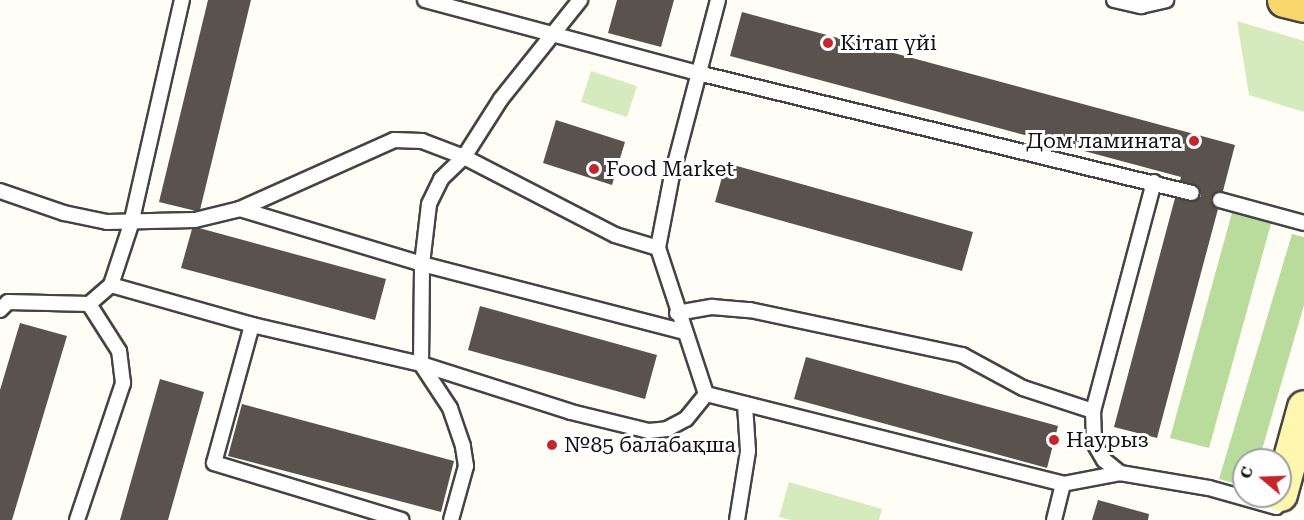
<!DOCTYPE html>
<html>
<head>
<meta charset="utf-8">
<style>
	body { margin:0 }
	#map { position:relative; width:1304px; height:520px; overflow:hidden; background:#fffdf5; font-family:"Roboto Serif",serif }
	div>[style] { position:absolute }
	[style*='--x'] { left:calc(var(--x)*1px); top:calc(var(--y)*1px); width:calc(var(--w)*1px); rotate:calc(var(--a)*1deg) }
	.green>* { inset:0; background:#d5ebbd }
	.forest>* { inset:0; background:#b9dc9c }
	.building>* { inset:0; background:#5a524d }
	.roads { filter:drop-shadow(2px 0 #444) drop-shadow(-2px 0 #444) drop-shadow(0 2px #444) drop-shadow(0 -2px #444) }
	.service>* { height:14px; margin:-7px; padding:0 7px; transform-origin:7px; border-radius:7px; background:#fff }
	.secondary>* { height:33px; margin:-16.5px; padding:0 16.5px; transform-origin:16.5px; border-radius:16.5px; background:#fff6b0 }
	.primary>* { height:33px; margin:-16.5px; padding:0 16.5px; transform-origin:16.5px; border-radius:16.5px; background:#f9d66b }
	.dots>* { width:16px; height:16px; translate:-50% -50%; box-sizing:border-box; border:3px solid #fff; border-radius:50% }
	span { translate:-50% -50%; white-space:nowrap; text-align:center; line-height:1.15; -webkit-text-stroke:6px #fff; paint-order:stroke }
	.poi-label { font-size:21px; color:#111 }
	.left { translate:0 -50%; text-align:left }
	.right { translate:-100% -50%; text-align:right }
	.north { position:absolute; left:1232px; top:448px; width:60px; height:60px; box-sizing:border-box; background:#fff; border:2px solid #a0a0a0; border-radius:50%; rotate:289deg; font-size:16px; font-weight:700; line-height:24px; text-align:center; color:#111 }
	.north::after { content:''; display:block; margin:auto; width:21px; height:27px; background:#c4262e; clip-path:polygon(50% 0,100% 100%,50% 72%,0 100%) }
</style>
</head>
<body>
<div id="map">
	<div class="green">
		<i style="clip-path:polygon(1237px 21px,1304px 41px,1304px 112px,1249px 95px)"></i>
		<i style="clip-path:polygon(591px 71px,637px 86px,627px 117px,581px 102px)"></i>
		<i style="clip-path:polygon(789px 482px,882px 509px,879px 520px,791px 520px,779px 517px)"></i>
	</div>
	<div class="forest">
		<i style="clip-path:polygon(1233px 209px,1272px 220px,1209px 448px,1170px 438px)"></i>
		<i style="clip-path:polygon(1292px 234px,1304px 237px,1304px 305px,1259px 460px,1244px 460px,1244px 481px,1233px 483px,1219px 479px)"></i>
	</div>
	<div class="building">
		<i style="clip-path:polygon(208px 0,251px 0,200px 210px,196px 211px,159px 202px)"></i>
		<i style="clip-path:polygon(617px 0,674px 0,661px 47px,608px 33px)"></i>
		<i style="clip-path:polygon(742px 12px,1235px 145px,1223px 191px,1211px 198px,1218px 209px,1157px 438px,1114px 427px,1175px 198px,1195px 201px,1201px 196px,1199px 187px,1180px 181px,1181px 177px,730px 56px)"></i>
		<i style="clip-path:polygon(556px 120px,625px 142px,612px 185px,543px 163px)"></i>
		<i style="clip-path:polygon(726px 163px,973px 232px,962px 271px,715px 202px)"></i>
		<i style="clip-path:polygon(199px 228px,386px 279px,375px 320px,181px 268px,192px 229px)"></i>
		<i style="clip-path:polygon(480px 306px,657px 355px,645px 399px,468px 350px)"></i>
		<i style="clip-path:polygon(20px 323px,67px 336px,12px 520px,0 520px,0 390px)"></i>
		<i style="clip-path:polygon(806px 357px,1058px 426px,1047px 468px,794px 399px)"></i>
		<i style="clip-path:polygon(160px 379px,204px 392px,168px 520px,120px 520px)"></i>
		<i style="clip-path:polygon(242px 404px,454px 461px,441px 512px,228px 456px)"></i>
		<i style="clip-path:polygon(1098px 500px,1149px 514px,1148px 520px,1092px 520px)"></i>
	</div>
	<div class="roads">
		<div class="service">
			<i style="--x:425;--y:0;--w:283;--a:15"></i>
			<i style="--x:698;--y:73;--w:508;--a:13.65"></i>
			<i style="--x:718;--y:0;--w:181;--a:104.7"></i>
			<i style="--x:672;--y:175;--w:74;--a:100.9"></i>
			<i style="--x:658;--y:248;--w:154;--a:71.8"></i>
			<i style="--x:706;--y:394;--w:368;--a:14.1"></i>
			<i style="--x:1114;--y:0;--w:28;--a:13"></i>
			<i style="--x:1141;--y:6;--w:26;--a:-13"></i>
			<i style="--x:1154;--y:182;--w:237;--a:104.9"></i>
			<i style="--x:1093;--y:411;--w:32;--a:88"></i>
			<i style="--x:1094;--y:443;--w:20;--a:60"></i>
			<i style="--x:1104;--y:460;--w:21;--a:39"></i>
			<i style="--x:1120;--y:473;--w:90;--a:9.6"></i>
			<i style="--x:1209;--y:488;--w:70;--a:15.8"></i>
			<i style="--x:0;--y:191;--w:68;--a:19"></i>
			<i style="--x:64;--y:213;--w:44;--a:11.8"></i>
			<i style="--x:107;--y:222;--w:88;--a:-1.3"></i>
			<i style="--x:195;--y:220;--w:46;--a:-13.7"></i>
			<i style="--x:240;--y:209;--w:169;--a:-24.1"></i>
			<i style="--x:394;--y:140;--w:28;--a:2"></i>
			<i style="--x:422;--y:141;--w:45;--a:20.9"></i>
			<i style="--x:464;--y:157;--w:170;--a:27.3"></i>
			<i style="--x:615;--y:235;--w:45;--a:16.8"></i>
			<i style="--x:1220;--y:200;--w:87;--a:15.3"></i>
			<i style="--x:240;--y:209;--w:190;--a:16.8"></i>
			<i style="--x:422;--y:264;--w:272;--a:14.5"></i>
			<i style="--x:111;--y:285;--w:147;--a:15.8"></i>
			<i style="--x:252;--y:325;--w:173;--a:13"></i>
			<i style="--x:421;--y:364;--w:157;--a:17.7"></i>
			<i style="--x:571;--y:412;--w:80;--a:13.7"></i>
			<i style="--x:649;--y:431;--w:18;--a:-6"></i>
			<i style="--x:667;--y:429;--w:21;--a:-28"></i>
			<i style="--x:686;--y:419;--w:32;--a:-51"></i>
			<i style="--x:0;--y:310;--w:11;--a:-45"></i>
			<i style="--x:8;--y:302;--w:81;--a:1.4"></i>
			<i style="--x:89;--y:304;--w:29;--a:-41"></i>
			<i style="--x:111;--y:285;--w:64;--a:-71.8"></i>
			<i style="--x:131;--y:224;--w:230;--a:-77.2"></i>
			<i style="--x:677;--y:313;--w:36;--a:-10"></i>
			<i style="--x:712;--y:307;--w:38;--a:5"></i>
			<i style="--x:750;--y:310;--w:217;--a:12"></i>
			<i style="--x:962;--y:355;--w:69;--a:28.4"></i>
			<i style="--x:1023;--y:388;--w:74;--a:18.2"></i>
			<i style="--x:252;--y:325;--w:143;--a:105.4"></i>
			<i style="--x:214;--y:463;--w:196;--a:16.9"></i>
			<i style="--x:77;--y:520;--w:145;--a:-71.4"></i>
			<i style="--x:123;--y:383;--w:32;--a:-97"></i>
			<i style="--x:119;--y:351;--w:56;--a:-122.6"></i>
			<i style="--x:451;--y:520;--w:56;--a:-74.5"></i>
			<i style="--x:466;--y:466;--w:20;--a:-99"></i>
			<i style="--x:463;--y:446;--w:40;--a:-108.9"></i>
			<i style="--x:450;--y:408;--w:53;--a:-123.4"></i>
			<i style="--x:421;--y:364;--w:100;--a:-89.4"></i>
			<i style="--x:422;--y:264;--w:60;--a:-83.3"></i>
			<i style="--x:429;--y:204;--w:28;--a:-64"></i>
			<i style="--x:441;--y:179;--w:32;--a:-44"></i>
			<i style="--x:464;--y:157;--w:69;--a:-57.5"></i>
			<i style="--x:501;--y:99;--w:127;--a:-51.4"></i>
			<i style="--x:737;--y:520;--w:70;--a:-80.9"></i>
			<i style="--x:748;--y:451;--w:47;--a:-93.7"></i>
			<i style="--x:1054;--y:520;--w:37;--a:-76"></i>
			<i style="--x:1063;--y:484;--w:58;--a:-10.9"></i>
		</div>
		<div class="secondary">
			<i style="--x:1280;--y:494;--w:90;--a:-74.6"></i>
		</div>
		<div class="primary">
			<i style="--x:1284;--y:0;--w:21;--a:14"></i>
		</div>
	</div>
	<div class="dots">
		<i style="left:828px;top:43px;background:#c4262e"></i>
		<i style="left:1194px;top:141px;background:#c4262e"></i>
		<i style="left:594px;top:169px;background:#c4262e"></i>
		<i style="left:1054px;top:440px;background:#c4262e"></i>
		<i style="left:552px;top:445px;background:#c4262e"></i>
	</div>
	<div class="poi-label">
		<span class="left" style="left:840px;top:43px">Кітап үйі</span>
		<span class="right" style="left:1182px;top:141px">Дом ламината</span>
		<span class="left" style="left:606px;top:169px">Food Market</span>
		<span class="left" style="left:1066px;top:440px">Наурыз</span>
		<span class="left" style="left:564px;top:445px">№85 балабақша</span>
	</div>
	<div class="north">С</div>
</div>
</body>
</html>
